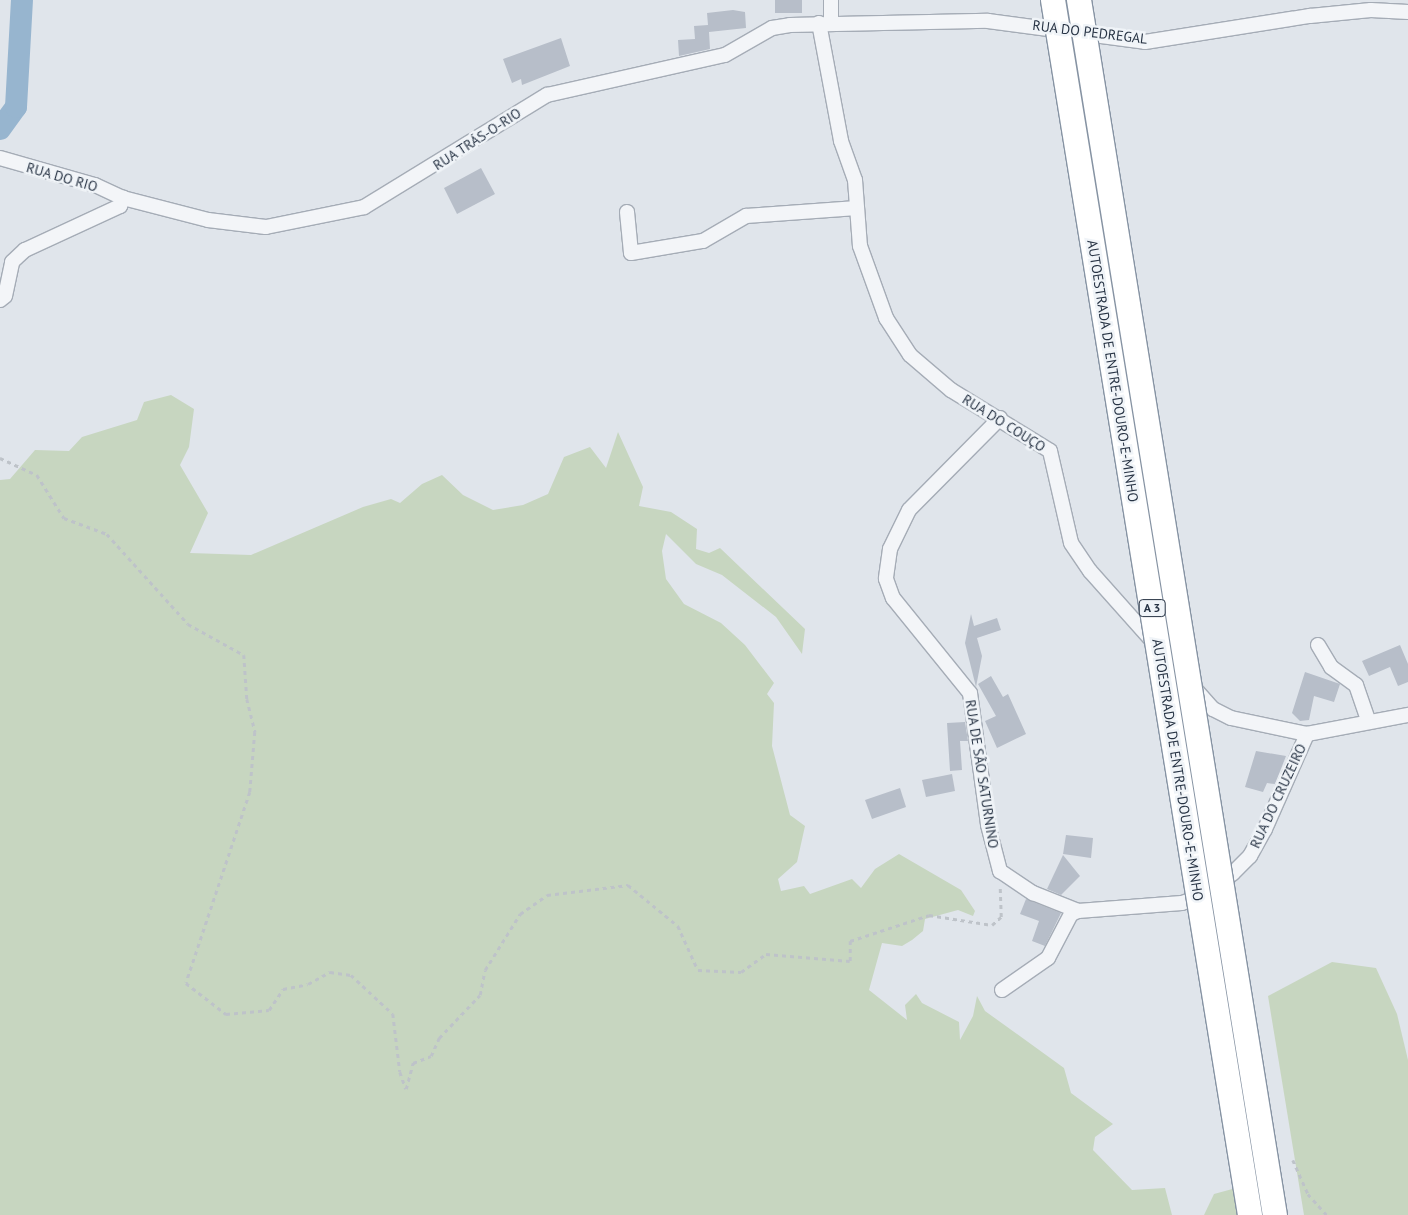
<!DOCTYPE html>
<html>
<head>
<meta charset="utf-8">
<style>
	body { margin:0 }
	#map { position:relative; width:1408px; height:1215px; overflow:hidden; background:#e0e5eb; font-family:"PT Sans",sans-serif }
	div>[style] { position:absolute }
	[style*='--x'] { left:calc(var(--x)*1px); top:calc(var(--y)*1px); width:calc(var(--w)*1px); rotate:calc(var(--a)*1deg) }
	.green>* { inset:0; background:#c7d6c0 }
	.river>* { height:22px; margin:-11px; padding:0 11px; transform-origin:11px; border-radius:11px; background:#97b5cf }
	.building>* { inset:0; background:#b7bec9 }
	.path>* { height:2.5px; margin-top:-1.25px; transform-origin:0; background:repeating-linear-gradient(90deg,#bec3c9 0 4px,transparent 0 8px) }
	.roads { filter:drop-shadow(1px 0 #a5acb6) drop-shadow(-1px 0 #a5acb6) drop-shadow(0 1px #a5acb6) drop-shadow(0 -1px #a5acb6) }
	.minor>* { height:14px; margin:-7px; padding:0 7px; transform-origin:7px; border-radius:7px; background:#f3f5f8 }
	.bridges { filter:drop-shadow(1px 0 #8693a3) drop-shadow(-1px 0 #8693a3) drop-shadow(0 1px #8693a3) drop-shadow(0 -1px #8693a3) }
	.motorway-bridge>* { height:24px; margin:-12px; padding:0 12px; transform-origin:12px; border-radius:12px; background:#fff }
	span { translate:-50% -50%; white-space:nowrap; text-align:center; line-height:1.15; -webkit-text-stroke:5px #f0f4f8; paint-order:stroke }
	.shield-label span { padding:1px 4px; background:#f0f4f8; border:1px solid; border-radius:4px; -webkit-text-stroke-width:0 }
	.shield-label { font-size:12px; color:#273344; font-weight:700 }
	.street-label { font-size:14px; color:#273344 }
</style>
</head>
<body>
<div id="map">
	<div class="green">
		<i style="clip-path:polygon(171px 395px,194px 409px,189px 447px,180px 465px,208px 513px,190px 553px,251px 555px,363px 507px,391px 499px,400px 503px,422px 484px,442px 475px,463px 495px,493px 510px,523px 505px,548px 494px,564px 457px,590px 447px,606px 468px,618px 432px,643px 487px,639px 506px,671px 512px,697px 529px,696px 549px,709px 553px,720px 548px,805px 629px,802px 654px,776px 617px,722px 575px,696px 564px,666px 534px,662px 551px,666px 579px,684px 604px,721px 623px,745px 645px,774px 683px,767px 694px,774px 703px,772px 746px,790px 815px,805px 826px,797px 862px,778px 879px,781px 891px,804px 886px,810px 894px,852px 879px,861px 888px,875px 869px,899px 854px,961px 890px,975px 911px,973px 916px,958px 910px,925px 919px,923px 931px,912px 940px,902px 946px,882px 943px,869px 990px,907px 1020px,905px 1005px,916px 994px,922px 1003px,959px 1022px,960px 1040px,973px 1016px,977px 996px,985px 1011px,1064px 1068px,1071px 1093px,1113px 1124px,1095px 1137px,1093px 1150px,1132px 1190px,1165px 1188px,1172px 1215px,0 1215px,0 480px,10px 479px,35px 450px,69px 451px,82px 437px,137px 420px,144px 402px)"></i>
		<i style="clip-path:polygon(1332px 962px,1376px 968px,1397px 1014px,1408px 1060px,1408px 1215px,1304px 1215px,1268px 996px)"></i>
		<i style="clip-path:polygon(1236px 1188px,1238px 1215px,1204px 1215px,1214px 1194px)"></i>
	</div>
	<div class="river">
		<i style="--x:0;--y:129;--w:27;--a:-54"></i>
		<i style="--x:16;--y:107;--w:107;--a:-86.8"></i>
	</div>
	<div class="building">
		<i style="clip-path:polygon(775px 0,802px 0,802px 13px,775px 13px)"></i>
		<i style="clip-path:polygon(733px 10px,745px 12px,746px 28px,709px 32px,710px 49px,679px 56px,678px 40px,695px 39px,694px 26px,708px 25px,707px 13px)"></i>
		<i style="clip-path:polygon(561px 38px,570px 66px,522px 85px,521px 79px,512px 83px,503px 59px)"></i>
		<i style="clip-path:polygon(481px 168px,495px 194px,457px 214px,444px 188px)"></i>
		<i style="clip-path:polygon(971px 614px,974px 626px,997px 618px,1001px 630px,977px 638px,982px 656px,976px 687px,965px 643px)"></i>
		<i style="clip-path:polygon(1400px 645px,1408px 664px,1408px 682px,1398px 686px,1390px 667px,1369px 676px,1362px 661px)"></i>
		<i style="clip-path:polygon(1305px 672px,1340px 684px,1334px 702px,1314px 696px,1309px 720px,1300px 721px,1292px 713px)"></i>
		<i style="clip-path:polygon(991px 676px,1003px 697px,1008px 694px,1026px 734px,997px 748px,985px 721px,996px 716px,978px 684px)"></i>
		<i style="clip-path:polygon(965px 722px,968px 741px,960px 741px,962px 770px,950px 771px,947px 723px)"></i>
		<i style="clip-path:polygon(1256px 751px,1286px 756px,1275px 784px,1267px 783px,1263px 792px,1245px 787px)"></i>
		<i style="clip-path:polygon(952px 774px,955px 791px,926px 797px,922px 780px)"></i>
		<i style="clip-path:polygon(900px 788px,906px 807px,872px 819px,865px 800px)"></i>
		<i style="clip-path:polygon(1066px 835px,1093px 838px,1091px 858px,1063px 854px)"></i>
		<i style="clip-path:polygon(1063px 855px,1080px 876px,1061px 895px,1047px 889px)"></i>
		<i style="clip-path:polygon(1026px 899px,1061px 913px,1045px 946px,1032px 941px,1039px 921px,1020px 914px)"></i>
	</div>
	<div class="path">
		<i style="--x:0;--y:458;--w:41;--a:24.7"></i>
		<i style="--x:37;--y:475;--w:51;--a:57.9"></i>
		<i style="--x:64;--y:518;--w:46;--a:20.4"></i>
		<i style="--x:107;--y:534;--w:121;--a:48"></i>
		<i style="--x:188;--y:624;--w:64;--a:29"></i>
		<i style="--x:244;--y:655;--w:44;--a:86.1"></i>
		<i style="--x:247;--y:699;--w:34;--a:76"></i>
		<i style="--x:255;--y:732;--w:60;--a:94.8"></i>
		<i style="--x:250;--y:792;--w:201;--a:108.5"></i>
		<i style="--x:186;--y:983;--w:51;--a:37.8"></i>
		<i style="--x:226;--y:1014;--w:43;--a:-5.3"></i>
		<i style="--x:269;--y:1010;--w:25;--a:-56"></i>
		<i style="--x:283;--y:989;--w:25;--a:-11"></i>
		<i style="--x:308;--y:984;--w:25;--a:-29"></i>
		<i style="--x:330;--y:972;--w:21;--a:8"></i>
		<i style="--x:351;--y:975;--w:57;--a:42.9"></i>
		<i style="--x:393;--y:1014;--w:58;--a:83.1"></i>
		<i style="--x:400;--y:1072;--w:18;--a:71"></i>
		<i style="--x:406;--y:1089;--w:27;--a:-75"></i>
		<i style="--x:413;--y:1063;--w:19;--a:-21"></i>
		<i style="--x:431;--y:1056;--w:20;--a:-66"></i>
		<i style="--x:439;--y:1038;--w:59;--a:-46.4"></i>
		<i style="--x:480;--y:995;--w:25;--a:-79"></i>
		<i style="--x:485;--y:970;--w:66;--a:-58"></i>
		<i style="--x:520;--y:914;--w:33;--a:-35"></i>
		<i style="--x:547;--y:895;--w:82;--a:-7"></i>
		<i style="--x:628;--y:885;--w:65;--a:39.4"></i>
		<i style="--x:678;--y:926;--w:48;--a:65.6"></i>
		<i style="--x:698;--y:970;--w:43;--a:2.7"></i>
		<i style="--x:741;--y:972;--w:31;--a:-36"></i>
		<i style="--x:766;--y:954;--w:84;--a:4.8"></i>
		<i style="--x:850;--y:961;--w:20;--a:-90"></i>
		<i style="--x:850;--y:941;--w:83;--a:-18.2"></i>
		<i style="--x:929;--y:915;--w:64;--a:9"></i>
		<i style="--x:992;--y:925;--w:12;--a:-42"></i>
		<i style="--x:1001;--y:917;--w:32;--a:-92"></i>
		<i style="--x:1293;--y:1160;--w:37;--a:66"></i>
		<i style="--x:1308;--y:1194;--w:28;--a:48"></i>
	</div>
	<div class="roads">
		<div class="minor">
			<i style="--x:819;--y:23;--w:120;--a:79.4"></i>
			<i style="--x:841;--y:141;--w:41;--a:70.3"></i>
			<i style="--x:855;--y:180;--w:66;--a:85.7"></i>
			<i style="--x:860;--y:246;--w:77;--a:70.1"></i>
			<i style="--x:886;--y:318;--w:44;--a:57"></i>
			<i style="--x:910;--y:355;--w:54;--a:40.5"></i>
			<i style="--x:951;--y:390;--w:116;--a:31.6"></i>
			<i style="--x:1050;--y:451;--w:94;--a:77.1"></i>
			<i style="--x:1071;--y:543;--w:34;--a:56"></i>
			<i style="--x:1090;--y:571;--w:185;--a:48.3"></i>
			<i style="--x:1213;--y:709;--w:20;--a:27"></i>
			<i style="--x:1231;--y:718;--w:78;--a:11.9"></i>
			<i style="--x:1307;--y:734;--w:103;--a:-10.7"></i>
			<i style="--x:831;--y:23;--w:23;--a:-90"></i>
			<i style="--x:0;--y:158;--w:99;--a:15.9"></i>
			<i style="--x:95;--y:185;--w:31;--a:25"></i>
			<i style="--x:123;--y:198;--w:88;--a:14.5"></i>
			<i style="--x:208;--y:220;--w:58;--a:6.9"></i>
			<i style="--x:266;--y:227;--w:100;--a:-11.5"></i>
			<i style="--x:364;--y:207;--w:215;--a:-31.5"></i>
			<i style="--x:547;--y:95;--w:182;--a:-12.7"></i>
			<i style="--x:725;--y:55;--w:54;--a:-29.9"></i>
			<i style="--x:772;--y:28;--w:18;--a:-9"></i>
			<i style="--x:790;--y:25;--w:198;--a:-1.2"></i>
			<i style="--x:988;--y:21;--w:158;--a:7.6"></i>
			<i style="--x:1145;--y:42;--w:167;--a:-9"></i>
			<i style="--x:1310;--y:16;--w:61;--a:-5.6"></i>
			<i style="--x:1371;--y:10;--w:37;--a:3"></i>
			<i style="--x:627;--y:212;--w:41;--a:84.4"></i>
			<i style="--x:631;--y:253;--w:73;--a:-9.5"></i>
			<i style="--x:703;--y:241;--w:50;--a:-30.2"></i>
			<i style="--x:746;--y:216;--w:111;--a:-4.1"></i>
			<i style="--x:0;--y:300;--w:6;--a:-39"></i>
			<i style="--x:5;--y:296;--w:35;--a:-78"></i>
			<i style="--x:12;--y:262;--w:18;--a:-43"></i>
			<i style="--x:25;--y:250;--w:105;--a:-24.9"></i>
			<i style="--x:120;--y:206;--w:9;--a:-69"></i>
			<i style="--x:1000;--y:418;--w:129;--a:134.7"></i>
			<i style="--x:909;--y:510;--w:43;--a:116"></i>
			<i style="--x:890;--y:549;--w:30;--a:98"></i>
			<i style="--x:886;--y:579;--w:20;--a:70"></i>
			<i style="--x:893;--y:598;--w:122;--a:51"></i>
			<i style="--x:970;--y:693;--w:133;--a:82.2"></i>
			<i style="--x:988;--y:825;--w:48;--a:75.4"></i>
			<i style="--x:1000;--y:871;--w:40;--a:34"></i>
			<i style="--x:1033;--y:893;--w:48;--a:21.8"></i>
			<i style="--x:1318;--y:645;--w:26;--a:59"></i>
			<i style="--x:1331;--y:667;--w:31;--a:36"></i>
			<i style="--x:1356;--y:685;--w:39;--a:71"></i>
			<i style="--x:1002;--y:990;--w:56;--a:-34.8"></i>
			<i style="--x:1048;--y:958;--w:50;--a:-62.4"></i>
			<i style="--x:1071;--y:914;--w:8;--a:-23"></i>
			<i style="--x:1078;--y:911;--w:104;--a:-4.4"></i>
			<i style="--x:1182;--y:903;--w:23;--a:-20"></i>
			<i style="--x:1204;--y:895;--w:36;--a:-37"></i>
			<i style="--x:1233;--y:873;--w:24;--a:-45"></i>
			<i style="--x:1250;--y:856;--w:31;--a:-61"></i>
			<i style="--x:1265;--y:829;--w:104;--a:-66.1"></i>
		</div>
	</div>
	<div class="bridges">
		<div class="motorway-bridge">
			<i style="--x:1053;--y:0;--w:1231;--a:80.79"></i>
			<i style="--x:1079;--y:0;--w:1231;--a:80.84"></i>
		</div>
	</div>
	<div class="shield-label">
		<span style="left:1152px;top:608px">A 3</span>
	</div>
	<div class="street-label">
		<span style="left:1090px;top:32px;rotate:7deg">RUA DO PEDREGAL</span>
		<span style="left:477px;top:139px;rotate:-33deg">RUA TRÁS-O-RIO</span>
		<span style="left:62px;top:177px;rotate:16deg">RUA DO RIO</span>
		<span style="left:1113px;top:371px;rotate:81deg">AUTOESTRADA DE ENTRE-DOURO-E-MINHO</span>
		<span style="left:1004px;top:423px;rotate:32deg">RUA DO COUÇO</span>
		<span style="left:1178px;top:770px;rotate:81deg">AUTOESTRADA DE ENTRE-DOURO-E-MINHO</span>
		<span style="left:982px;top:774px;rotate:81deg">RUA DE SÃO SATURNINO</span>
		<span style="left:1278px;top:796px;rotate:-65deg">RUA DO CRUZEIRO</span>
	</div>
</div>
</body>
</html>
